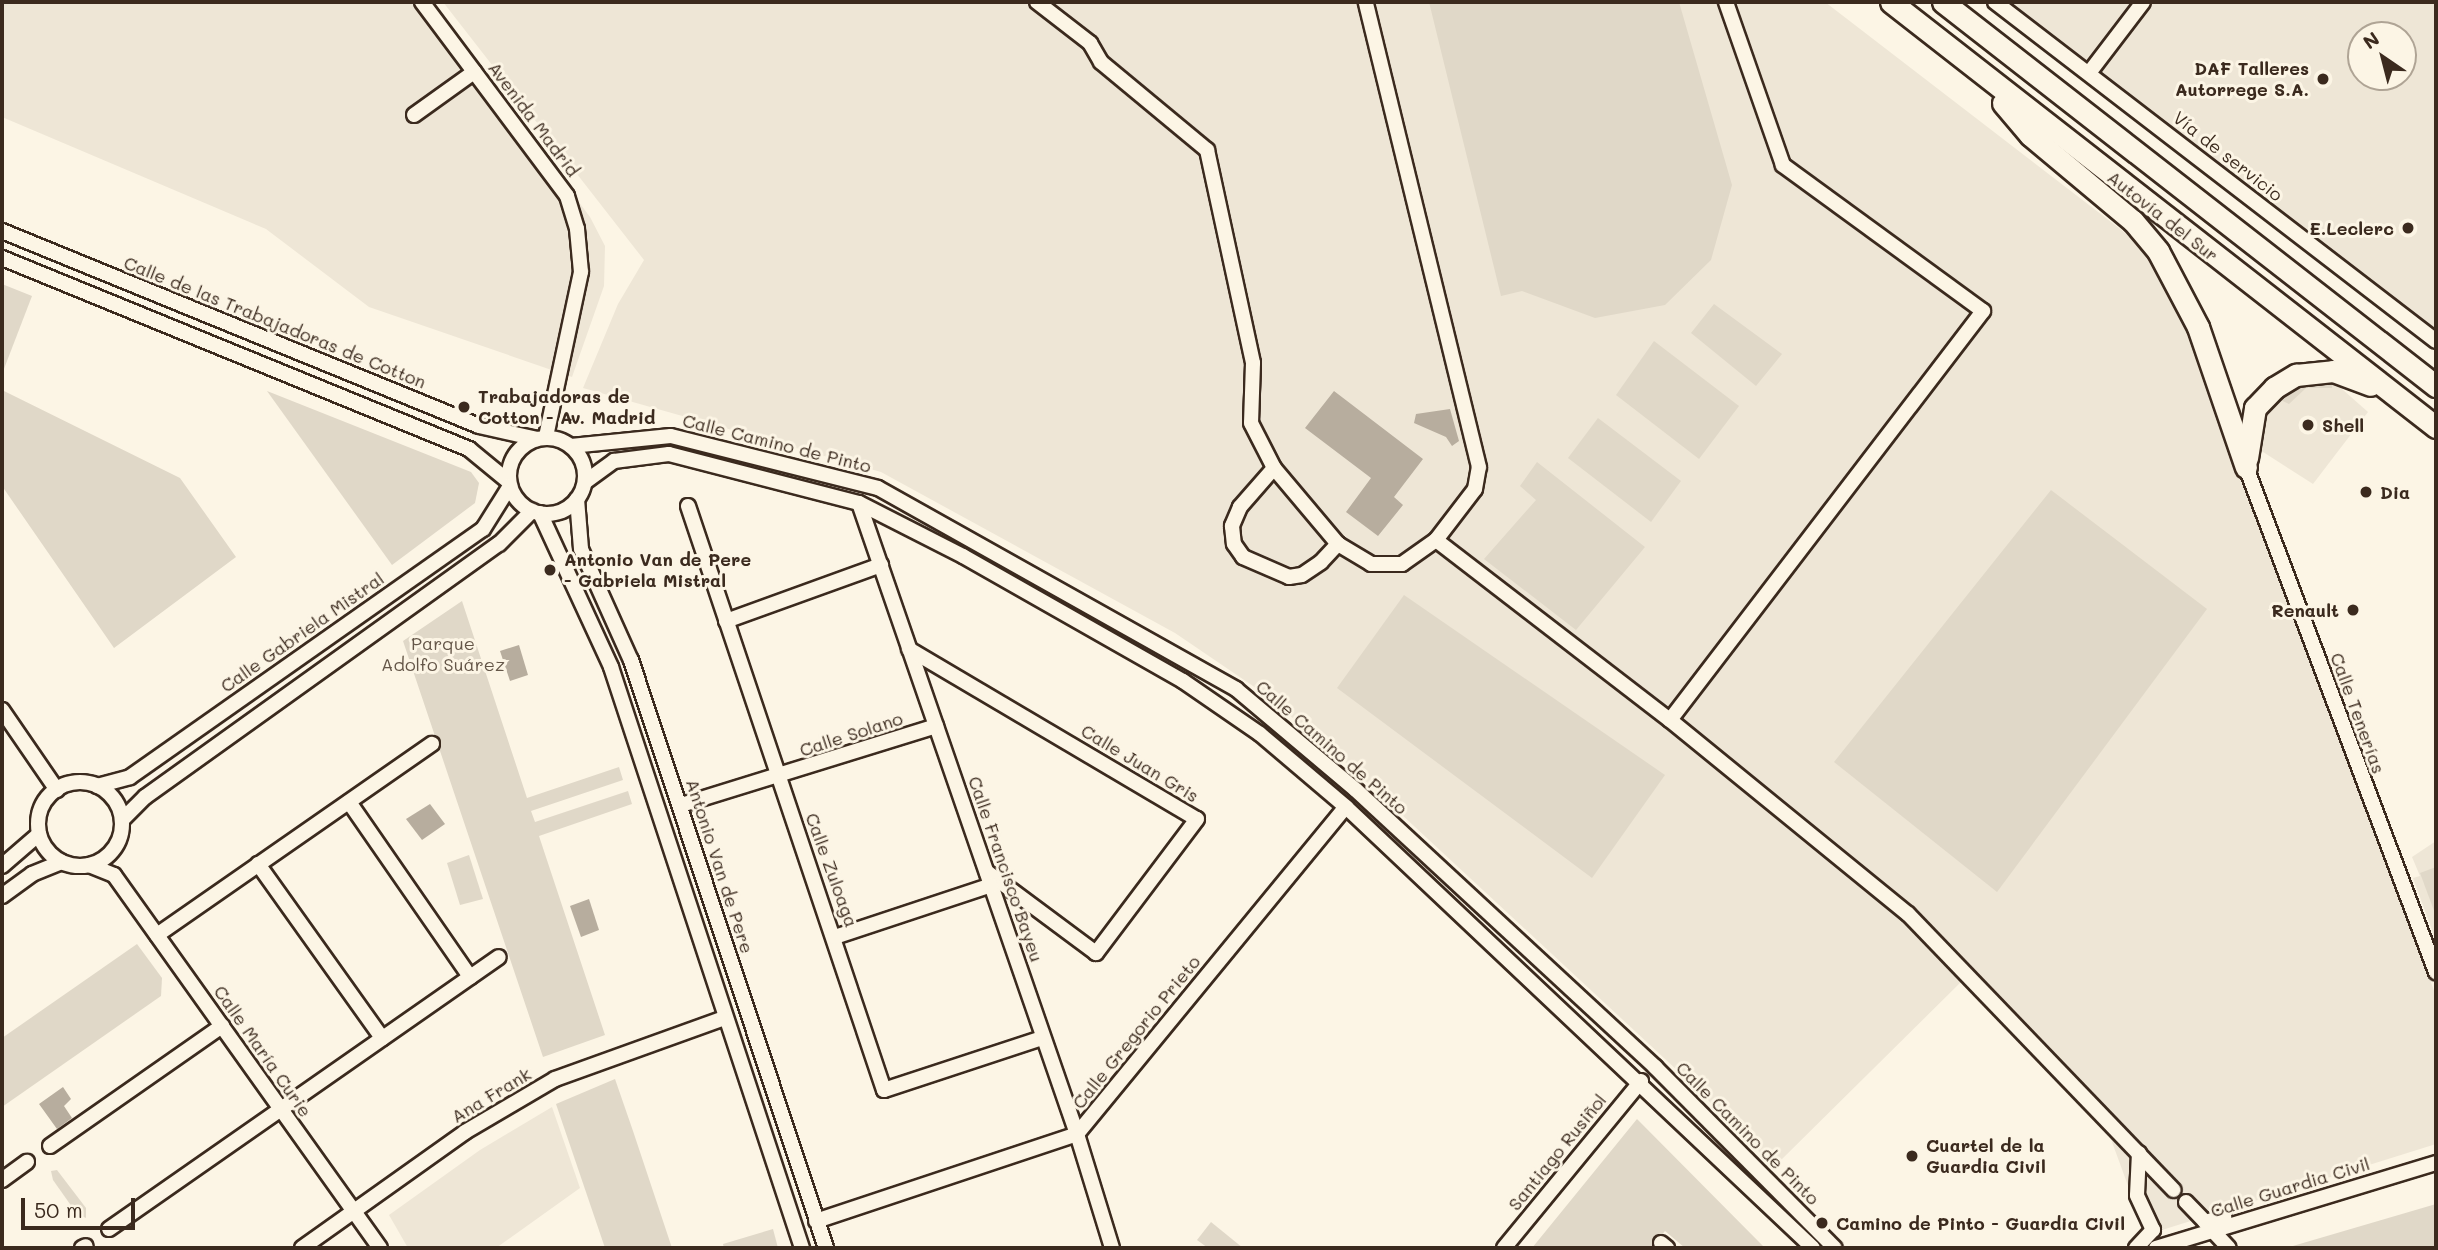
<!DOCTYPE html>
<html>
<head>
<meta charset="utf-8">
<style>
	body { margin:0 }
	#map { position:relative; width:2438px; height:1250px; overflow:hidden; background:#fcf5e5; font-family:Mali,sans-serif }
	div>[style] { position:absolute }
	[style*='--x'] { left:calc(var(--x)*1px); top:calc(var(--y)*1px); width:calc(var(--w)*1px); rotate:calc(var(--a)*1deg) }
	.built>* { inset:0; background:#eee6d6 }
	.green>* { inset:0; background:#e0d8c8 }
	.water>* { inset:0; background:#b7ad9e }
	.roads { filter:drop-shadow(2px 0 #3b2a1e) drop-shadow(-2px 0 #3b2a1e) drop-shadow(0 2px #3b2a1e) drop-shadow(0 -2px #3b2a1e) }
	.minor>* { height:14px; margin:-7px; padding:0 7px; transform-origin:7px; border-radius:7px; background:#fcf5e5 }
	.minor>.ring { margin:-7px; padding:0; box-sizing:content-box; background:none; border:14px solid #fcf5e5; border-radius:50% }
	.highway>* { height:21px; margin:-10.5px; padding:0 10.5px; transform-origin:10.5px; border-radius:10.5px; background:#fcf5e5 }
	.dots>* { width:19px; height:19px; translate:-50% -50%; box-sizing:border-box; border:4px solid #fcf5e5; border-radius:50% }
	span { translate:-50% -50%; white-space:nowrap; text-align:center; line-height:1.15; -webkit-text-stroke:6px #fcf5e5; paint-order:stroke }
	.poi-label { font-size:18px; color:#3b2a1e; font-weight:700 }
	.right { translate:-100% -50%; text-align:right }
	.left { translate:0 -50%; text-align:left }
	.street-label { font-size:18px; color:#3b2a1e }
	.park-label { font-size:18px; color:#645648 }
	.frame { position:absolute; inset:0; border:4px solid #3b2a1e; pointer-events:none }
	.north { position:absolute; left:2347px; top:21px; width:70px; height:70px; box-sizing:border-box; background:#fcf5e5; border:2px solid #afa495; border-radius:50%; rotate:325deg; font-size:19px; font-weight:700; line-height:28px; text-align:center; color:#3b2a1e }
	.north::after { content:''; display:block; margin:auto; width:24px; height:32px; background:#3b2a1e; clip-path:polygon(50% 0,100% 100%,50% 72%,0 100%) }
	.scale { position:absolute; left:21px; top:1198px; width:114px; height:32px; box-sizing:border-box; border:4px solid #3b2a1e; border-top:0; padding-left:9px; font-size:21px; line-height:24px; white-space:nowrap; color:#3b2a1e; -webkit-text-stroke:5px #fcf5e5; paint-order:stroke }
</style>
</head>
<body>
<div id="map">
	<div class="built">
		<i style="clip-path:polygon(2px 2px,429px 2px,590px 217px,605px 246px,604px 286px,572px 377px,369px 307px,266px 229px,2px 117px)"></i>
		<i style="clip-path:polygon(443px 2px,1825px 2px,2145px 248px,2177px 294px,2436px 996px,2436px 1144px,2146px 1235px,2108px 1131px,1962px 981px,1774px 1167px,1692px 1084px,1331px 749px,1253px 686px,1175px 633px,881px 472px,583px 388px,618px 304px,644px 260px)"></i>
		<i style="clip-path:polygon(evenodd,1994px 2px,2436px 2px,2436px 346px,1994px 2px,2361px 35px,2403px 35px,2403px 77px,2361px 77px,2361px 35px)"></i>
		<i style="clip-path:polygon(2333px 381px,2368px 412px,2313px 484px,2260px 450px,2260px 416px,2279px 392px)"></i>
		<i style="clip-path:polygon(2436px 841px,2436px 941px,2413px 878px,2420px 876px,2412px 857px)"></i>
		<i style="clip-path:polygon(552px 1107px,580px 1188px,496px 1248px,408px 1248px,389px 1215px,480px 1150px)"></i>
	</div>
	<div class="green">
		<i style="clip-path:polygon(1429px 2px,1679px 2px,1732px 185px,1711px 260px,1665px 305px,1595px 318px,1522px 291px,1501px 296px)"></i>
		<i style="clip-path:polygon(2px 284px,32px 296px,2px 374px)"></i>
		<i style="clip-path:polygon(1714px 304px,1782px 354px,1756px 386px,1691px 333px)"></i>
		<i style="clip-path:polygon(1654px 341px,1739px 406px,1699px 459px,1616px 395px)"></i>
		<i style="clip-path:polygon(2px 375px,4px 391px,180px 478px,236px 557px,114px 648px,2px 486px)"></i>
		<i style="clip-path:polygon(2333px 381px,2332px 388px,2306px 388px,2289px 404px,2274px 397px,2289px 386px)"></i>
		<i style="clip-path:polygon(267px 391px,471px 472px,479px 483px,475px 503px,392px 565px)"></i>
		<i style="clip-path:polygon(1598px 418px,1681px 481px,1651px 522px,1568px 458px)"></i>
		<i style="clip-path:polygon(1537px 462px,1645px 547px,1576px 630px,1484px 559px,1536px 500px,1520px 486px)"></i>
		<i style="clip-path:polygon(2051px 490px,2207px 609px,1997px 892px,1834px 762px)"></i>
		<i style="clip-path:polygon(1404px 595px,1665px 775px,1592px 878px,1337px 688px)"></i>
		<i style="clip-path:polygon(462px 601px,527px 798px,619px 767px,623px 780px,531px 811px,535px 822px,628px 791px,632px 804px,539px 836px,605px 1035px,543px 1057px,403px 641px)"></i>
		<i style="clip-path:polygon(469px 855px,483px 899px,460px 905px,447px 863px)"></i>
		<i style="clip-path:polygon(2436px 867px,2436px 916px,2420px 873px)"></i>
		<i style="clip-path:polygon(137px 944px,162px 978px,161px 996px,2px 1107px,2px 1038px)"></i>
		<i style="clip-path:polygon(615px 1079px,633px 1131px,672px 1248px,605px 1248px,556px 1104px)"></i>
		<i style="clip-path:polygon(1637px 1119px,1765px 1248px,1685px 1248px,1665px 1231px,1651px 1248px,1532px 1248px)"></i>
		<i style="clip-path:polygon(57px 1170px,86px 1208px,86px 1218px,77px 1214px,53px 1180px,51px 1171px)"></i>
		<i style="clip-path:polygon(2436px 1204px,2436px 1248px,2286px 1248px)"></i>
		<i style="clip-path:polygon(1211px 1222px,1243px 1248px,1208px 1248px,1197px 1240px)"></i>
		<i style="clip-path:polygon(773px 1229px,778px 1248px,724px 1248px,723px 1244px)"></i>
	</div>
	<div class="water">
		<i style="clip-path:polygon(1334px 391px,1423px 459px,1394px 497px,1403px 505px,1378px 536px,1346px 512px,1371px 478px,1305px 428px)"></i>
		<i style="clip-path:polygon(1450px 409px,1459px 441px,1452px 446px,1446px 437px,1414px 423px,1416px 414px)"></i>
		<i style="clip-path:polygon(519px 645px,528px 675px,510px 681px,500px 651px)"></i>
		<i style="clip-path:polygon(430px 804px,445px 824px,422px 840px,406px 819px)"></i>
		<i style="clip-path:polygon(589px 899px,599px 930px,581px 937px,570px 906px)"></i>
		<i style="clip-path:polygon(63px 1087px,71px 1099px,64px 1106px,72px 1118px,57px 1129px,39px 1104px)"></i>
	</div>
	<div class="roads">
		<div class="minor">
			<i style="--x:422;--y:2;--w:242;--a:53.2"></i>
			<i style="--x:567;--y:196;--w:34;--a:73"></i>
			<i style="--x:577;--y:229;--w:43;--a:84.7"></i>
			<i style="--x:581;--y:272;--w:169;--a:102"></i>
			<i style="--x:1037;--y:2;--w:67;--a:37.7"></i>
			<i style="--x:1090;--y:43;--w:22;--a:60"></i>
			<i style="--x:1101;--y:62;--w:138;--a:39.7"></i>
			<i style="--x:1207;--y:150;--w:218;--a:77.8"></i>
			<i style="--x:1253;--y:363;--w:60;--a:91.9"></i>
			<i style="--x:1251;--y:423;--w:51;--a:62.9"></i>
			<i style="--x:1274;--y:468;--w:99;--a:49.9"></i>
			<i style="--x:1338;--y:544;--w:39;--a:31"></i>
			<i style="--x:1371;--y:564;--w:31;--a:0"></i>
			<i style="--x:1402;--y:564;--w:42;--a:-35.2"></i>
			<i style="--x:1436;--y:540;--w:64;--a:-52.6"></i>
			<i style="--x:1475;--y:489;--w:22;--a:-80"></i>
			<i style="--x:1479;--y:467;--w:479;--a:-103.7"></i>
			<i style="--x:1995;--y:2;--w:556;--a:37.55"></i>
			<i style="--x:2089;--y:73;--w:89;--a:-52.7"></i>
			<i style="--x:414;--y:115;--w:74;--a:-35.6"></i>
			<i style="--x:2;--y:231;--w:515;--a:22.23"></i>
			<i style="--x:479;--y:426;--w:59;--a:12.6"></i>
			<i style="--x:2;--y:258;--w:505;--a:22.24"></i>
			<i style="--x:469;--y:449;--w:50;--a:39.4"></i>
			<i class="ring" style="left:509px;top:438px;width:62px;height:62px"></i>
			<i style="--x:571;--y:446;--w:100;--a:-5.7"></i>
			<i style="--x:671;--y:436;--w:213;--a:14.1"></i>
			<i style="--x:878;--y:488;--w:411;--a:29.3"></i>
			<i style="--x:1236;--y:689;--w:157;--a:40.1"></i>
			<i style="--x:1356;--y:790;--w:408;--a:42.8"></i>
			<i style="--x:1655;--y:1067;--w:255;--a:45.2"></i>
			<i style="--x:2246;--y:467;--w:540;--a:69.38"></i>
			<i style="--x:1274;--y:468;--w:52;--a:131.1"></i>
			<i style="--x:1240;--y:507;--w:21;--a:113"></i>
			<i style="--x:1232;--y:526;--w:18;--a:84"></i>
			<i style="--x:1234;--y:544;--w:16;--a:55"></i>
			<i style="--x:1243;--y:557;--w:50;--a:23.5"></i>
			<i style="--x:1289;--y:577;--w:13;--a:-9"></i>
			<i style="--x:1302;--y:575;--w:23;--a:-34"></i>
			<i style="--x:1321;--y:562;--w:25;--a:-47"></i>
			<i style="--x:585;--y:482;--w:36;--a:-36"></i>
			<i style="--x:614;--y:461;--w:55;--a:-7.3"></i>
			<i style="--x:669;--y:454;--w:196;--a:14.5"></i>
			<i style="--x:859;--y:503;--w:117;--a:27"></i>
			<i style="--x:963;--y:556;--w:253;--a:29.6"></i>
			<i style="--x:1183;--y:681;--w:93;--a:34.5"></i>
			<i style="--x:1260;--y:734;--w:113;--a:40.3"></i>
			<i style="--x:1346;--y:807;--w:642;--a:43.36"></i>
			<i style="--x:577;--y:499;--w:50;--a:85.4"></i>
			<i style="--x:581;--y:549;--w:122;--a:65.8"></i>
			<i style="--x:631;--y:660;--w:619;--a:71.65"></i>
			<i style="--x:859;--y:503;--w:668;--a:70.94"></i>
			<i style="--x:1077;--y:1134;--w:119;--a:72.9"></i>
			<i style="--x:688;--y:506;--w:616;--a:71.45"></i>
			<i style="--x:884;--y:1090;--w:166;--a:-18.2"></i>
			<i style="--x:540;--y:513;--w:170;--a:65.2"></i>
			<i style="--x:611;--y:667;--w:612;--a:71.8"></i>
			<i style="--x:1436;--y:540;--w:295;--a:37.6"></i>
			<i style="--x:1670;--y:720;--w:307;--a:39.2"></i>
			<i style="--x:1908;--y:914;--w:383;--a:46.1"></i>
			<i style="--x:726;--y:621;--w:165;--a:-19.9"></i>
			<i style="--x:909;--y:649;--w:334;--a:30.6"></i>
			<i style="--x:1197;--y:819;--w:168;--a:127"></i>
			<i style="--x:1096;--y:953;--w:136;--a:-143.4"></i>
			<i style="--x:2;--y:710;--w:97;--a:55.5"></i>
			<i style="--x:1670;--y:720;--w:515;--a:-52.57"></i>
			<i style="--x:1983;--y:311;--w:248;--a:-143.9"></i>
			<i style="--x:1783;--y:165;--w:173;--a:-109.3"></i>
			<i class="ring" style="left:38px;top:782px;width:70px;height:70px"></i>
			<i style="--x:97;--y:786;--w:34;--a:-15"></i>
			<i style="--x:130;--y:777;--w:431;--a:-35.1"></i>
			<i style="--x:483;--y:529;--w:51;--a:-57.9"></i>
			<i style="--x:349;--y:802;--w:213;--a:55.3"></i>
			<i style="--x:681;--y:805;--w:267;--a:-17.2"></i>
			<i style="--x:122;--y:820;--w:33;--a:-45"></i>
			<i style="--x:145;--y:797;--w:435;--a:-35.6"></i>
			<i style="--x:499;--y:544;--w:47;--a:-45"></i>
			<i style="--x:258;--y:864;--w:214;--a:54.5"></i>
			<i style="--x:89;--y:865;--w:27;--a:22"></i>
			<i style="--x:114;--y:875;--w:458;--a:54.5"></i>
			<i style="--x:2;--y:866;--w:49;--a:-40.9"></i>
			<i style="--x:2;--y:896;--w:37;--a:-36"></i>
			<i style="--x:32;--y:874;--w:32;--a:-22"></i>
			<i style="--x:157;--y:935;--w:335;--a:-34.8"></i>
			<i style="--x:835;--y:937;--w:164;--a:-18.4"></i>
			<i style="--x:50;--y:1146;--w:210;--a:-34.9"></i>
			<i style="--x:2;--y:1180;--w:31;--a:-36"></i>
			<i style="--x:2186;--y:1202;--w:28;--a:46"></i>
			<i style="--x:2205;--y:1222;--w:20;--a:-15"></i>
			<i style="--x:816;--y:1221;--w:275;--a:-18.4"></i>
			<i style="--x:1077;--y:1134;--w:423;--a:-50.6"></i>
			<i style="--x:109;--y:1229;--w:475;--a:-34.9"></i>
			<i style="--x:2213;--y:1231;--w:23;--a:47"></i>
			<i style="--x:1661;--y:1243;--w:8;--a:40"></i>
			<i style="--x:82;--y:1248;--w:4;--a:-27"></i>
			<i style="--x:302;--y:1248;--w:200;--a:-35.4"></i>
			<i style="--x:465;--y:1132;--w:104;--a:-30.5"></i>
			<i style="--x:555;--y:1079;--w:180;--a:-19.8"></i>
			<i style="--x:1504;--y:1248;--w:216;--a:-50.6"></i>
			<i style="--x:2136;--y:1248;--w:25;--a:-47"></i>
			<i style="--x:2153;--y:1230;--w:38;--a:-115"></i>
			<i style="--x:2137;--y:1195;--w:42;--a:-87.3"></i>
			<i style="--x:2156;--y:1248;--w:293;--a:-16.9"></i>
		</div>
		<div class="highway">
			<i style="--x:1891;--y:2;--w:691;--a:37.95"></i>
			<i style="--x:1943;--y:2;--w:625;--a:37.92"></i>
			<i style="--x:2003;--y:103;--w:42;--a:49.8"></i>
			<i style="--x:2030;--y:135;--w:134;--a:39.9"></i>
			<i style="--x:2133;--y:221;--w:39;--a:50"></i>
			<i style="--x:2158;--y:251;--w:86;--a:62.2"></i>
			<i style="--x:2198;--y:327;--w:148;--a:71.1"></i>
			<i style="--x:2247;--y:458;--w:51;--a:-80.9"></i>
			<i style="--x:2255;--y:408;--w:28;--a:-46"></i>
			<i style="--x:2274;--y:388;--w:26;--a:-31"></i>
			<i style="--x:2296;--y:375;--w:37;--a:-6"></i>
			<i style="--x:2333;--y:371;--w:40;--a:20.2"></i>
		</div>
	</div>
	<div class="dots">
		<i style="left:2323px;top:79px;background:#3b2a1e"></i>
		<i style="left:2408px;top:228px;background:#3b2a1e"></i>
		<i style="left:464px;top:407px;background:#3b2a1e"></i>
		<i style="left:2308px;top:425px;background:#3b2a1e"></i>
		<i style="left:2366px;top:492px;background:#3b2a1e"></i>
		<i style="left:550px;top:570px;background:#3b2a1e"></i>
		<i style="left:2353px;top:610px;background:#3b2a1e"></i>
		<i style="left:1912px;top:1156px;background:#3b2a1e"></i>
		<i style="left:1822px;top:1223px;background:#3b2a1e"></i>
	</div>
	<div class="poi-label">
		<span class="right" style="left:2309px;top:79px">DAF Talleres<br>Autorrege S.A.</span>
		<span class="right" style="left:2394px;top:228px">E.Leclerc</span>
		<span class="left" style="left:478px;top:407px">Trabajadoras de<br>Cotton - Av. Madrid</span>
		<span class="left" style="left:2322px;top:425px">Shell</span>
		<span class="left" style="left:2380px;top:492px">Dia</span>
		<span class="left" style="left:564px;top:570px">Antonio Van de Pere<br>- Gabriela Mistral</span>
		<span class="right" style="left:2339px;top:610px">Renault</span>
		<span class="left" style="left:1926px;top:1156px">Cuartel de la<br>Guardia Civil</span>
		<span class="left" style="left:1836px;top:1223px">Camino de Pinto - Guardia Civil</span>
	</div>
	<div class="street-label">
		<span style="left:534px;top:119px;rotate:53deg">Avenida Madrid</span>
		<span style="left:2228px;top:156px;rotate:38deg">Vía de servicio</span>
		<span style="left:2163px;top:216px;rotate:38deg">Autovía del Sur</span>
		<span style="left:275px;top:322px;rotate:22deg">Calle de las Trabajadoras de Cotton</span>
		<span style="left:777px;top:443px;rotate:14deg">Calle Camino de Pinto</span>
		<span style="left:302px;top:632px;rotate:-35deg">Calle Gabriela Mistral</span>
		<span style="left:2358px;top:713px;rotate:70deg">Calle Tenerías</span>
		<span style="left:851px;top:734px;rotate:-18deg">Calle Solano</span>
		<span style="left:1332px;top:747px;rotate:41deg">Calle Camino de Pinto</span>
		<span style="left:1140px;top:763px;rotate:31deg">Calle Juan Gris</span>
		<span style="left:720px;top:866px;rotate:72deg">Antonio Van de Pere</span>
		<span style="left:1006px;top:869px;rotate:71deg">Calle Francisco Bayeu</span>
		<span style="left:832px;top:870px;rotate:70deg">Calle Zuloaga</span>
		<span style="left:1136px;top:1032px;rotate:-51deg">Calle Gregorio Prieto</span>
		<span style="left:263px;top:1051px;rotate:55deg">Calle María Curie</span>
		<span style="left:491px;top:1095px;rotate:-31deg">Ana Frank</span>
		<span style="left:1748px;top:1133px;rotate:45deg">Calle Camino de Pinto</span>
		<span style="left:1557px;top:1152px;rotate:-51deg">Santiago Rusiñol</span>
		<span style="left:2290px;top:1187px;rotate:-17deg">Calle Guardia Civil</span>
	</div>
	<div class="park-label">
		<span style="left:443px;top:654px">Parque<br>Adolfo Suárez</span>
	</div>
	<div class="frame"></div>
	<div class="north">N</div>
	<div class="scale">50 m</div>
</div>
</body>
</html>
